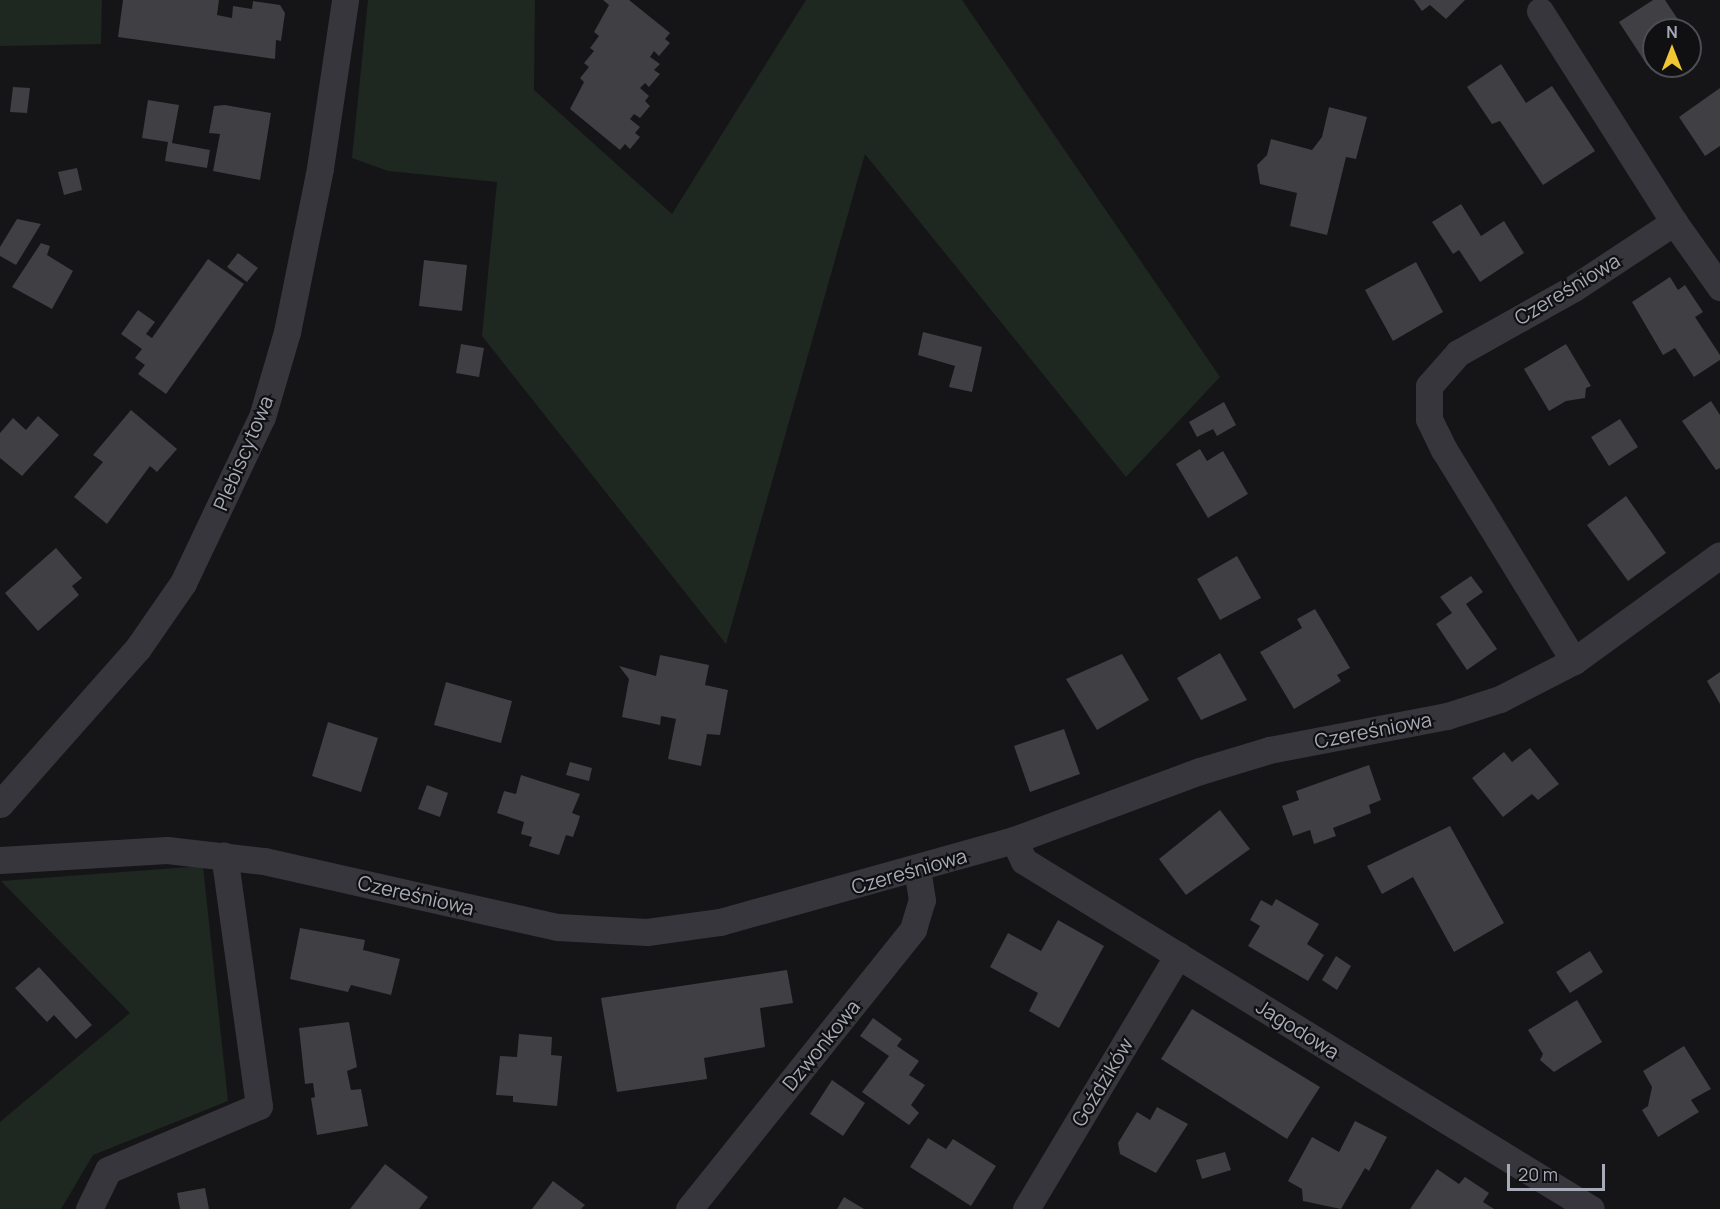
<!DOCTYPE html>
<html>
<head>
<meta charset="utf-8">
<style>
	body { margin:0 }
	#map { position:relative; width:1720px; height:1209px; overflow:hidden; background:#151517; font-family:Manrope,sans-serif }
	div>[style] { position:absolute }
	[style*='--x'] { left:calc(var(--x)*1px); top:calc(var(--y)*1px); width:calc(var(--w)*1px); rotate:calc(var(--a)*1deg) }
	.green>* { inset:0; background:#1f2721 }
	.building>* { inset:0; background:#3f3f44 }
	.street>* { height:27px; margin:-13.5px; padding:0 13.5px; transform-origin:13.5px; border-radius:13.5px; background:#36363c }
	span { translate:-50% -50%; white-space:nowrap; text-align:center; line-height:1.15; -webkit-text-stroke:4.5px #101012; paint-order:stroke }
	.street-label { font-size:20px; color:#a7aab7 }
	.north { position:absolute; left:1642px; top:18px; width:60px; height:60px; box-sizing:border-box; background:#101012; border:2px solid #4c4e54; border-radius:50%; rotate:0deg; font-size:16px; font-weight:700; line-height:24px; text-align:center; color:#a7aab7 }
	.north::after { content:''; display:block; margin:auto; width:21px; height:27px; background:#f0c634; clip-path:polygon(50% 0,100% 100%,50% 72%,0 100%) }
	.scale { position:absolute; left:1507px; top:1164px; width:98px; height:27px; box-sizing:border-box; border:3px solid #a7aab7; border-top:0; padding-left:8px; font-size:18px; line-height:21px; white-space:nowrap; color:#a7aab7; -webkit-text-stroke:4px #101012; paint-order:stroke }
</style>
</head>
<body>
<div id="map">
	<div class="green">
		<i style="clip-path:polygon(0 0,102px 0,101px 44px,0 46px)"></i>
		<i style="clip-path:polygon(368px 0,535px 0,534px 90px,672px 214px,806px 0,962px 0,1220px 377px,1126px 477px,865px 154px,726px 644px,482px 336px,497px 182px,388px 171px,352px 158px)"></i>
		<i style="clip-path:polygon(203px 866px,228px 1101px,93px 1155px,61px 1209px,0 1209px,0 1122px,130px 1013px,1px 881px)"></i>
	</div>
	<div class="building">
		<i style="clip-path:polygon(123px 0,219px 0,217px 15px,232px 18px,233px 6px,252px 9px,253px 1px,280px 5px,285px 13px,281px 41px,276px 40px,275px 59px,118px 37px)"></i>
		<i style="clip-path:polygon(603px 0,629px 0,670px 33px,665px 39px,670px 43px,659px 56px,654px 51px,650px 57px,660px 64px,654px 70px,660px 74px,649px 87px,645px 83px,640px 88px,649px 96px,645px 101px,650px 106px,640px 118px,634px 114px,630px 119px,640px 127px,635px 133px,640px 137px,630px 149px,625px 144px,620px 150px,570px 109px,584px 82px,580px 78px,589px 67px,584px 63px,594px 51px,590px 48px,599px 36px,594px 32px,609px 5px)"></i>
		<i style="clip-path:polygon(1414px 0,1465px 0,1446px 19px,1430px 5px,1422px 11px)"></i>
		<i style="clip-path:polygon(1653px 0,1665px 0,1685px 30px,1654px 30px,1654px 60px,1647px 65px,1619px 22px)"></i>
		<i style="clip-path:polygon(1501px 64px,1526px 103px,1552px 86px,1595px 151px,1543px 185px,1500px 121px,1492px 124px,1467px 87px)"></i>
		<i style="clip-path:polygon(13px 87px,30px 88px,27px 113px,10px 112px)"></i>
		<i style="clip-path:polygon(1720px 88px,1720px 146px,1705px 156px,1679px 117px)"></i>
		<i style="clip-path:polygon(148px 100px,179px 105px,172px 143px,210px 150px,207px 168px,165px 161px,168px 142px,142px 138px)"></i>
		<i style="clip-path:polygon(225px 105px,271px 113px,260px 180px,213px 171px,220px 134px,209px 133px,214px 106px)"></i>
		<i style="clip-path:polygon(1329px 107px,1367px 117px,1356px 159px,1346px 157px,1327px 235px,1290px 226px,1297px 193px,1260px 184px,1257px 165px,1267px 155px,1271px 139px,1312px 150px,1322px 137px)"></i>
		<i style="clip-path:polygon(77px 168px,82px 190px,64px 195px,58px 172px)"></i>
		<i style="clip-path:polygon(1461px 204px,1481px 236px,1504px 221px,1524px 253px,1480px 282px,1459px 250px,1453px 254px,1432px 222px)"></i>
		<i style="clip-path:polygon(17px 219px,41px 224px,16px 265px,0 256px,0 247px)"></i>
		<i style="clip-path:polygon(41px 243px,50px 246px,47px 255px,73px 271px,52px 309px,12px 287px)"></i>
		<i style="clip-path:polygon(238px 253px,258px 268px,247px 282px,227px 267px)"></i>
		<i style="clip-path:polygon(208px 259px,244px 284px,166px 394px,138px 374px,145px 365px,135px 358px,142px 349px,121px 334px,138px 310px,155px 322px,146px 334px,152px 338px)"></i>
		<i style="clip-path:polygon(424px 260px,467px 265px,462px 311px,419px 306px)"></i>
		<i style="clip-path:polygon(1416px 262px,1443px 312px,1393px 341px,1365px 290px)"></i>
		<i style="clip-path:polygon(1670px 277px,1678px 290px,1685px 285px,1703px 312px,1695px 317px,1720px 355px,1720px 360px,1694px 377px,1675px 348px,1663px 355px,1632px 302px)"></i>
		<i style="clip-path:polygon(923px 332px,982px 347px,972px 392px,949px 387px,955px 366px,918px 355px)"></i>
		<i style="clip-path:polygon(461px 344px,484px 348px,479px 377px,456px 373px)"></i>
		<i style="clip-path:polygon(1566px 344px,1591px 386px,1586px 388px,1585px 398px,1566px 401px,1549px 411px,1524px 369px)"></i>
		<i style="clip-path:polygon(1711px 401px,1720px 415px,1720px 468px,1716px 470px,1682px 421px)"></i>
		<i style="clip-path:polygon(1224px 402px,1236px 425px,1217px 436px,1213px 429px,1197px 437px,1189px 422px)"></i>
		<i style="clip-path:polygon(131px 410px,177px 449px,157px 472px,150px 466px,107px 524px,74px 497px,103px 462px,93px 455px)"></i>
		<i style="clip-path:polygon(38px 416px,59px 435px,22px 476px,0 458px,0 433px,13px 418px,26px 430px)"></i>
		<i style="clip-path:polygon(1620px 419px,1638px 447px,1609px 466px,1591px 437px)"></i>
		<i style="clip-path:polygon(1200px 449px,1207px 461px,1223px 451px,1248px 494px,1208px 518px,1176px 464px)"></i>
		<i style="clip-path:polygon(1626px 496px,1666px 553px,1628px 581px,1587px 525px)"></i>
		<i style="clip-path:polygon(56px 548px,82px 578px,72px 586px,79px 595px,38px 631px,5px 593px)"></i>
		<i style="clip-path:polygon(1237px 556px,1261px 598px,1220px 620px,1197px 579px)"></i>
		<i style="clip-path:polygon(1471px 576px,1483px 592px,1466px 604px,1497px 649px,1467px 670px,1436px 624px,1452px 613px,1440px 597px)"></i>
		<i style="clip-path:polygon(1315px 609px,1350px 668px,1337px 675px,1341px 681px,1294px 709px,1260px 652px,1302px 628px,1297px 619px)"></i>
		<i style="clip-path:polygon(1220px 653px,1247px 700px,1201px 720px,1177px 678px)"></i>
		<i style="clip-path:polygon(1122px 654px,1149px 700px,1097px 730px,1066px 679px)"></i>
		<i style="clip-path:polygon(660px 655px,709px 665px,705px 685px,728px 690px,720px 735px,707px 734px,701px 766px,668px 759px,676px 719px,661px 716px,660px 725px,622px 717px,629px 679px,619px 666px,656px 676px)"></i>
		<i style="clip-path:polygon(1720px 672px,1720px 704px,1707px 681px)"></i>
		<i style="clip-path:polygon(446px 682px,512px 701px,501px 743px,434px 725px)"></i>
		<i style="clip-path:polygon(328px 722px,378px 738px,361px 792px,312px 776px)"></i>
		<i style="clip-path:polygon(1064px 729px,1080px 774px,1030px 792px,1014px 746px)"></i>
		<i style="clip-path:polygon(1530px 748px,1559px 784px,1538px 800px,1532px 794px,1503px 817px,1472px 778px,1504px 752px,1512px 762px)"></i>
		<i style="clip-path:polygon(570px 762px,592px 768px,589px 781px,566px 775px)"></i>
		<i style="clip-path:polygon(1369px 765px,1381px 800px,1369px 805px,1371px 813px,1333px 828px,1336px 836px,1314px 844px,1310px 830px,1293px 836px,1282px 806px,1299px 800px,1296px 791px)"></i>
		<i style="clip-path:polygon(521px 775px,580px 794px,572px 813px,580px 816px,578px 823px,573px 837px,566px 835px,559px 855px,529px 846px,532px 837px,521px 834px,524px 822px,497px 813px,504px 791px,516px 794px)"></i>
		<i style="clip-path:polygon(427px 785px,448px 793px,440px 817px,418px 809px)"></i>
		<i style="clip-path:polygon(1220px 810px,1250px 849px,1186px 895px,1159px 859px)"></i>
		<i style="clip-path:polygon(1450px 826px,1504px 923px,1454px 952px,1413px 877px,1382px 894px,1367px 866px)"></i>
		<i style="clip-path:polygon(1276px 899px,1319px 924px,1307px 944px,1324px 955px,1308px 981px,1248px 946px,1260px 926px,1250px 920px,1261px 900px,1272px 906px)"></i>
		<i style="clip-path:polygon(1058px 920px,1104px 946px,1059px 1028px,1029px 1011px,1038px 993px,990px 967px,1008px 933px,1041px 951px)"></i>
		<i style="clip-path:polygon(300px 928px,365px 940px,363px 950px,400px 959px,391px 995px,351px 985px,348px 992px,290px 979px)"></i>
		<i style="clip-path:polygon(1590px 951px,1603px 972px,1570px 993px,1556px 972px)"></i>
		<i style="clip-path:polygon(1336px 956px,1351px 966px,1337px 990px,1322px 980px)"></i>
		<i style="clip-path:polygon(39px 967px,92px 1025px,76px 1039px,54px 1015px,47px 1022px,15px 988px)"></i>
		<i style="clip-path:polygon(787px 970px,793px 1003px,760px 1008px,765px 1047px,704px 1058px,707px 1079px,617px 1092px,601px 998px)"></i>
		<i style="clip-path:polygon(1577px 1000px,1602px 1042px,1554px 1072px,1540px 1060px,1543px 1054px,1528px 1030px)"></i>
		<i style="clip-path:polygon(1192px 1009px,1320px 1087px,1287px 1139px,1161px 1059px)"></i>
		<i style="clip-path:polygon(873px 1018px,902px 1039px,897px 1046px,919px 1061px,909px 1075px,925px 1085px,911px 1105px,919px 1113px,909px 1125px,862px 1092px,889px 1056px,860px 1036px)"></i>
		<i style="clip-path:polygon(349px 1022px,357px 1067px,347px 1071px,351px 1090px,361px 1089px,368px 1126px,317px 1135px,311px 1098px,315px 1097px,313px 1083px,305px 1084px,299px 1028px)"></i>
		<i style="clip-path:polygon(519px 1034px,552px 1037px,551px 1055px,562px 1056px,557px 1106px,513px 1102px,513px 1096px,496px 1095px,500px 1056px,517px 1057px)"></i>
		<i style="clip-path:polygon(1684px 1046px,1711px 1089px,1691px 1100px,1699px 1112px,1658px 1137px,1642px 1110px,1648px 1106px,1652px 1087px,1643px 1071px)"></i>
		<i style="clip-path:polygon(832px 1080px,865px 1103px,843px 1136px,810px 1114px)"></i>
		<i style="clip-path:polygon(1157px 1107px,1188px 1124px,1156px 1173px,1120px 1154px,1118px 1143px,1137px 1112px,1150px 1120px)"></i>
		<i style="clip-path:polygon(1355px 1121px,1387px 1137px,1369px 1171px,1365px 1168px,1341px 1209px,1303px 1201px,1302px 1189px,1288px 1181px,1312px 1137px,1339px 1152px)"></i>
		<i style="clip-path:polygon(928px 1138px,946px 1149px,953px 1139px,996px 1166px,971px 1206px,910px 1167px)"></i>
		<i style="clip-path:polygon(1225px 1152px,1231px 1170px,1202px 1179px,1196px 1160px)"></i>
		<i style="clip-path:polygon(385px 1164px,428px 1197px,419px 1209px,350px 1209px)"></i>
		<i style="clip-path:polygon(1437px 1169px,1459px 1184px,1465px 1177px,1489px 1193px,1483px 1202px,1494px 1209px,1410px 1209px)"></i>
		<i style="clip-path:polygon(553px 1181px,585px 1205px,581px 1209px,532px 1209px)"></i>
		<i style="clip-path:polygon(205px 1188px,209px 1209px,180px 1209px,177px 1193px)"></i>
		<i style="clip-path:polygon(844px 1197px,864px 1209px,837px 1209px)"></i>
	</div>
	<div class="street">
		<i style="--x:1540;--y:11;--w:250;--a:57.6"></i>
		<i style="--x:1674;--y:222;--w:80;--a:54.7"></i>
		<i style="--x:1574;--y:661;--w:248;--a:-121.6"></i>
		<i style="--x:1444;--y:450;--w:34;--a:-116"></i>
		<i style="--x:1429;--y:419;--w:33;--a:-90"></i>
		<i style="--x:1429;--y:386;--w:44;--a:-48.7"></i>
		<i style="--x:1458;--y:353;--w:133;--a:-29.3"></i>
		<i style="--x:1574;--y:288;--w:120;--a:-33.4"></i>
		<i style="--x:0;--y:804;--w:208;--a:-48.5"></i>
		<i style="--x:138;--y:648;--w:79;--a:-55.3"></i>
		<i style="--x:183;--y:583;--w:184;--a:-64.6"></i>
		<i style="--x:262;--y:417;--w:89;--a:-73.6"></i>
		<i style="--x:287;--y:332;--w:167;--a:-78.6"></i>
		<i style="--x:320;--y:168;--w:170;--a:-81.5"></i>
		<i style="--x:1014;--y:840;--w:23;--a:65"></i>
		<i style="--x:1024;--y:861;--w:665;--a:31.54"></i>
		<i style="--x:0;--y:860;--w:167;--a:-3.4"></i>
		<i style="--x:167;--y:850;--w:98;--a:6.5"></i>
		<i style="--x:264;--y:861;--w:301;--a:12.7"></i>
		<i style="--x:558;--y:927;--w:89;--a:3.2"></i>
		<i style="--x:647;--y:932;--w:74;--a:-7.8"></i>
		<i style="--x:720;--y:922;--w:305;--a:-15.6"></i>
		<i style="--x:1014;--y:840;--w:198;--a:-20.4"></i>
		<i style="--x:1200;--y:771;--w:72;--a:-16.9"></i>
		<i style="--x:1269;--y:750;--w:181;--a:-10.8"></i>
		<i style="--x:1447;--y:716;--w:56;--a:-17.8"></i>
		<i style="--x:1500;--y:699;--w:83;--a:-27.2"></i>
		<i style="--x:1574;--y:661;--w:180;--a:-36"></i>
		<i style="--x:89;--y:1209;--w:43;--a:-64"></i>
		<i style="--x:108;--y:1170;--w:164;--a:-23"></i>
		<i style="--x:259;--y:1106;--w:253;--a:-97.9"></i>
		<i style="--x:689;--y:1209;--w:359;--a:-51.3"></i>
		<i style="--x:913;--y:929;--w:30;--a:-73"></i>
		<i style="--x:922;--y:900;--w:31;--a:-99"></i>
		<i style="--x:1026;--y:1209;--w:296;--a:-59.1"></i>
	</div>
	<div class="street-label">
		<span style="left:1567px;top:289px;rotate:-31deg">Czereśniowa</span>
		<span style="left:243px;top:453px;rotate:-67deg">Plebiscytowa</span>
		<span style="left:1373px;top:730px;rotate:-11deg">Czereśniowa</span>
		<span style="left:909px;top:871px;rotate:-16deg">Czereśniowa</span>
		<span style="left:416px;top:895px;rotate:13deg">Czereśniowa</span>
		<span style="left:1298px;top:1029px;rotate:32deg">Jagodowa</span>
		<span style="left:821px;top:1045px;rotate:-51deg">Dzwonkowa</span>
		<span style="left:1102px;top:1082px;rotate:-59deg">Goździków</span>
	</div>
	<div class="north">N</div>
	<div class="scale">20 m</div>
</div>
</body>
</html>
